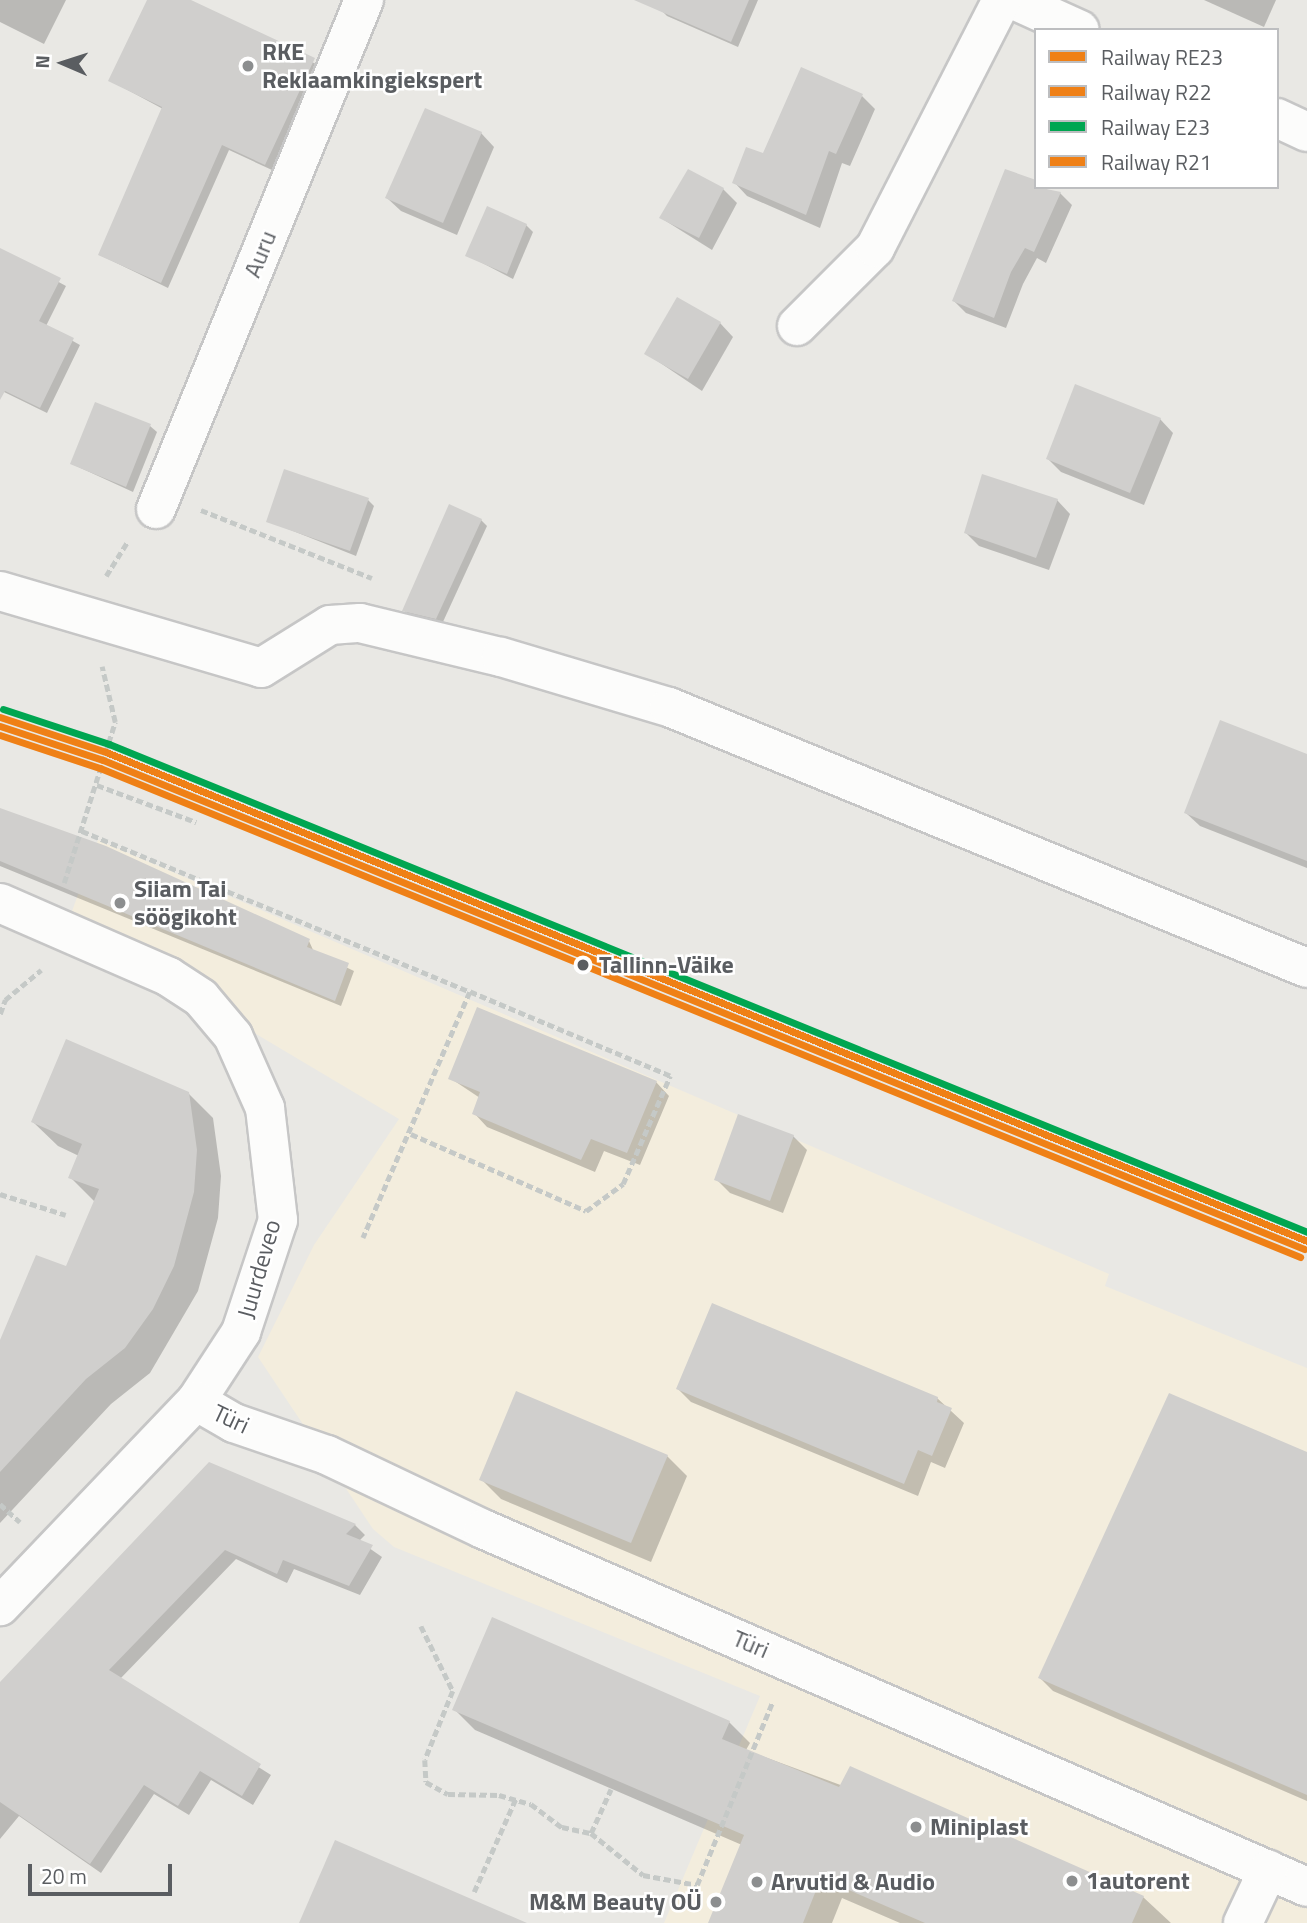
<!DOCTYPE html>
<html>
<head>
<meta charset="utf-8">
<style>
	body { margin:0 }
	#map { position:relative; width:1307px; height:1923px; overflow:hidden; background:#e9e8e4; font-family:"Titillium Web",sans-serif }
	div>[style] { position:absolute }
	[style*='--x'] { left:calc(var(--x)*1px); top:calc(var(--y)*1px); width:calc(var(--w)*1px); rotate:calc(var(--a)*1deg) }
	.commercial>* { inset:0; background:#f3eddd }
	.shadow>* { inset:0; background:#0003 }
	.building>* { inset:0; background:#d0cfcd }
	.path>* { height:4.5px; margin-top:-2.25px; transform-origin:0; background:repeating-linear-gradient(90deg,#c5c9c7 0 7px,transparent 0 10.5px) }
	.roads { filter:drop-shadow(2px 0 #c6c6c6) drop-shadow(-2px 0 #c6c6c6) drop-shadow(0 2px #c6c6c6) drop-shadow(0 -2px #c6c6c6) }
	.minor>* { height:38px; margin:-19px; padding:0 19px; transform-origin:19px; border-radius:19px; background:#fcfcfb }
	.rail-1>* { height:7px; margin:-3.5px; padding:0 3.5px; transform-origin:3.5px; border-radius:3.5px; background:#ef8016 }
	.rail-2>* { height:7px; margin:-3.5px; padding:0 3.5px; transform-origin:3.5px; border-radius:3.5px; background:#ef8016 }
	.rail-3>* { height:7px; margin:-3.5px; padding:0 3.5px; transform-origin:3.5px; border-radius:3.5px; background:#00a651 }
	.rail-4>* { height:7px; margin:-3.5px; padding:0 3.5px; transform-origin:3.5px; border-radius:3.5px; background:#ef8016 }
	.dots>* { width:19px; height:19px; translate:-50% -50%; box-sizing:border-box; border:4px solid #fff; border-radius:50% }
	span { translate:-50% -50%; white-space:nowrap; text-align:center; line-height:1.15; -webkit-text-stroke:5px #fff; paint-order:stroke }
	.poi-label { font-size:24px; color:#5a5d61; font-weight:700 }
	.left { translate:0 -50%; text-align:left }
	.right { translate:-100% -50%; text-align:right }
	.street-label { font-size:24px; color:#5a5d61 }
	.stop-label { font-size:24px; color:#5a5d61; font-weight:700 }
	.legend { position:absolute; left:1034px; top:28px; width:245px; height:161px; box-sizing:border-box; background:#fff; border:2px solid #bdbec0; margin:0; padding:9px 12px; list-style:none; font-size:21px; color:#5a5d61 }
	.legend li { display:flex; align-items:center; gap:14px; height:35px }
	.legend b { width:35px; border:2px solid #bdbec0 }
	.north { position:absolute; left:28px; top:28px; width:70px; height:70px; -webkit-text-stroke:5px #fff; paint-order:stroke; rotate:273deg; font-size:19px; font-weight:700; line-height:28px; text-align:center; color:#5a5d61 }
	.north::after { content:''; display:block; margin:auto; width:24px; height:32px; background:#5a5d61; clip-path:polygon(50% 0,100% 100%,50% 72%,0 100%) }
	.scale { position:absolute; left:28px; top:1864px; width:144px; height:32px; box-sizing:border-box; border:4px solid #5a5d61; border-top:0; padding-left:9px; font-size:21px; line-height:24px; white-space:nowrap; color:#5a5d61; -webkit-text-stroke:5px #fff; paint-order:stroke }
</style>
</head>
<body>
<div id="map">
	<div class="commercial">
		<i style="clip-path:polygon(98px 840px,1109px 1274px,1105px 1286px,1307px 1368px,1307px 1923px,664px 1923px,760px 1696px,394px 1547px,373px 1529px,258px 1357px,314px 1245px,399px 1119px,68px 922px)"></i>
	</div>
	<div class="shadow">
		<i style="clip-path:polygon(0 0,66px 0,44px 44px,0 22px)"></i>
		<i style="clip-path:polygon(148px 0,187px 0,320px 66px,272px 170px,229px 150px,168px 288px,100px 255px,163px 109px,111px 81px)"></i>
		<i style="clip-path:polygon(665px 0,758px 0,738px 47px,667px 16px,661px 10px)"></i>
		<i style="clip-path:polygon(1204px 0,1276px 0,1264px 27px)"></i>
		<i style="clip-path:polygon(862px 96px,875px 109px,850px 166px,842px 163px,820px 228px,747px 196px,734px 182px,764px 155px)"></i>
		<i style="clip-path:polygon(481px 133px,494px 147px,457px 235px,401px 211px,387px 198px)"></i>
		<i style="clip-path:polygon(1036px 187px,1060px 193px,1072px 205px,1046px 263px,1037px 258px,1023px 284px,1006px 328px,966px 313px,954px 301px)"></i>
		<i style="clip-path:polygon(723px 189px,737px 203px,712px 250px,661px 218px)"></i>
		<i style="clip-path:polygon(526px 225px,533px 232px,513px 279px,467px 255px)"></i>
		<i style="clip-path:polygon(0 250px,66px 286px,46px 326px,80px 345px,47px 413px,0 390px)"></i>
		<i style="clip-path:polygon(720px 323px,733px 337px,702px 391px,647px 354px)"></i>
		<i style="clip-path:polygon(1160px 419px,1173px 433px,1144px 505px,1061px 472px,1048px 459px)"></i>
		<i style="clip-path:polygon(150px 426px,157px 432px,133px 492px,72px 464px)"></i>
		<i style="clip-path:polygon(368px 500px,374px 506px,356px 556px,268px 521px)"></i>
		<i style="clip-path:polygon(1057px 500px,1070px 514px,1049px 570px,979px 546px,965px 532px)"></i>
		<i style="clip-path:polygon(481px 520px,487px 526px,442px 624px,410px 616px,404px 610px)"></i>
		<i style="clip-path:polygon(1307px 756px,1307px 868px,1200px 826px,1186px 813px)"></i>
		<i style="clip-path:polygon(0 809px,309px 941px,314px 952px,354px 971px,341px 1006px,0 866px)"></i>
		<i style="clip-path:polygon(450px 1078px,656px 1082px,669px 1096px,640px 1165px,604px 1151px,595px 1172px,487px 1127px,474px 1113px,480px 1098px)"></i>
		<i style="clip-path:polygon(188px 1093px,213px 1118px,221px 1176px,218px 1218px,198px 1291px,150px 1373px,111px 1404px,0 1523px,0 1344px,67px 1268px,95px 1202px,70px 1177px,79px 1156px,58px 1146px,33px 1122px)"></i>
		<i style="clip-path:polygon(793px 1136px,807px 1150px,783px 1213px,730px 1193px,716px 1179px)"></i>
		<i style="clip-path:polygon(678px 1389px,937px 1398px,964px 1423px,945px 1468px,931px 1462px,918px 1496px,691px 1402px)"></i>
		<i style="clip-path:polygon(517px 1393px,667px 1456px,687px 1476px,651px 1562px,501px 1499px,481px 1479px)"></i>
		<i style="clip-path:polygon(1307px 1454px,1307px 1801px,1053px 1691px,1040px 1678px)"></i>
		<i style="clip-path:polygon(210px 1464px,355px 1525px,365px 1535px,359px 1541px,382px 1557px,360px 1595px,294px 1569px,287px 1583px,236px 1559px,120px 1679px,271px 1775px,253px 1805px,211px 1780px,189px 1815px,154px 1794px,101px 1873px,19px 1816px,0 1839px,0 1688px)"></i>
		<i style="clip-path:polygon(454px 1709px,729px 1722px,750px 1743px,746px 1750px,1143px 1897px,1171px 1923px,900px 1923px,842px 1898px,832px 1923px,710px 1923px,742px 1845px,475px 1730px)"></i>
	</div>
	<div class="building">
		<i style="clip-path:polygon(147px 0,191px 0,315px 58px,265px 165px,222px 145px,161px 283px,98px 255px,162px 107px,108px 81px)"></i>
		<i style="clip-path:polygon(634px 0,749px 0,731px 42px)"></i>
		<i style="clip-path:polygon(801px 67px,863px 94px,836px 154px,829px 151px,806px 215px,732px 183px,746px 147px,763px 153px)"></i>
		<i style="clip-path:polygon(425px 108px,482px 132px,443px 223px,385px 198px)"></i>
		<i style="clip-path:polygon(688px 169px,724px 188px,699px 238px,659px 218px)"></i>
		<i style="clip-path:polygon(1005px 169px,1036px 180px,1036px 187px,1061px 192px,1034px 252px,1025px 248px,1011px 272px,994px 318px,952px 301px)"></i>
		<i style="clip-path:polygon(487px 206px,527px 224px,507px 274px,465px 256px)"></i>
		<i style="clip-path:polygon(0 248px,61px 278px,39px 321px,74px 338px,40px 408px,5px 391px,0 400px)"></i>
		<i style="clip-path:polygon(677px 297px,721px 322px,688px 379px,644px 354px)"></i>
		<i style="clip-path:polygon(1075px 384px,1161px 418px,1130px 493px,1046px 459px)"></i>
		<i style="clip-path:polygon(95px 402px,151px 424px,126px 487px,70px 464px)"></i>
		<i style="clip-path:polygon(284px 469px,369px 498px,350px 551px,266px 522px)"></i>
		<i style="clip-path:polygon(982px 474px,1058px 499px,1036px 558px,964px 533px)"></i>
		<i style="clip-path:polygon(449px 504px,482px 519px,436px 619px,402px 611px)"></i>
		<i style="clip-path:polygon(1220px 720px,1307px 754px,1307px 861px,1184px 813px)"></i>
		<i style="clip-path:polygon(0 808px,106px 846px,310px 939px,307px 947px,349px 963px,335px 1001px,0 861px)"></i>
		<i style="clip-path:polygon(477px 1007px,657px 1081px,627px 1153px,591px 1139px,581px 1160px,472px 1114px,480px 1092px,448px 1079px)"></i>
		<i style="clip-path:polygon(66px 1039px,189px 1092px,197px 1150px,194px 1192px,174px 1266px,153px 1309px,125px 1348px,86px 1379px,0 1472px,0 1340px,36px 1255px,66px 1266px,99px 1189px,68px 1178px,82px 1144px,31px 1122px)"></i>
		<i style="clip-path:polygon(738px 1114px,794px 1135px,770px 1201px,714px 1180px)"></i>
		<i style="clip-path:polygon(712px 1303px,938px 1397px,937px 1402px,952px 1408px,932px 1456px,918px 1450px,904px 1484px,676px 1389px)"></i>
		<i style="clip-path:polygon(516px 1391px,668px 1455px,631px 1543px,479px 1480px)"></i>
		<i style="clip-path:polygon(1169px 1393px,1307px 1452px,1307px 1795px,1038px 1678px)"></i>
		<i style="clip-path:polygon(209px 1462px,356px 1524px,346px 1534px,373px 1545px,349px 1586px,283px 1560px,277px 1574px,225px 1550px,109px 1670px,261px 1764px,242px 1796px,200px 1771px,178px 1806px,144px 1785px,90px 1864px,0 1802px,0 1682px)"></i>
		<i style="clip-path:polygon(492px 1617px,730px 1721px,722px 1739px,839px 1787px,850px 1766px,1144px 1896px,1132px 1923px,925px 1923px,821px 1878px,803px 1923px,708px 1923px,744px 1835px,452px 1710px)"></i>
		<i style="clip-path:polygon(335px 1840px,527px 1923px,299px 1923px)"></i>
	</div>
	<div class="path">
		<i style="--x:201;--y:510;--w:184;--a:21.7"></i>
		<i style="--x:106;--y:576;--w:39;--a:-58"></i>
		<i style="--x:97;--y:785;--w:106;--a:20.5"></i>
		<i style="--x:82;--y:831;--w:420;--a:22.5"></i>
		<i style="--x:470;--y:992;--w:268;--a:113.5"></i>
		<i style="--x:64;--y:883;--w:169;--a:-72.4"></i>
		<i style="--x:115;--y:722;--w:57;--a:-103.3"></i>
		<i style="--x:0;--y:1014;--w:15;--a:-70"></i>
		<i style="--x:5;--y:1000;--w:47;--a:-39.8"></i>
		<i style="--x:411;--y:1134;--w:191;--a:23.7"></i>
		<i style="--x:586;--y:1211;--w:46;--a:-36.1"></i>
		<i style="--x:623;--y:1184;--w:118;--a:-66.5"></i>
		<i style="--x:670;--y:1076;--w:217;--a:-157.2"></i>
		<i style="--x:0;--y:1194;--w:69;--a:17.7"></i>
		<i style="--x:0;--y:1504;--w:27;--a:42"></i>
		<i style="--x:421;--y:1626;--w:72;--a:63.8"></i>
		<i style="--x:453;--y:1691;--w:74;--a:112.1"></i>
		<i style="--x:425;--y:1760;--w:22;--a:87"></i>
		<i style="--x:426;--y:1782;--w:25;--a:29"></i>
		<i style="--x:448;--y:1794;--w:51;--a:1.1"></i>
		<i style="--x:499;--y:1795;--w:33;--a:16"></i>
		<i style="--x:531;--y:1804;--w:39;--a:37"></i>
		<i style="--x:562;--y:1827;--w:30;--a:12"></i>
		<i style="--x:591;--y:1833;--w:67;--a:38.9"></i>
		<i style="--x:643;--y:1875;--w:55;--a:10.5"></i>
		<i style="--x:697;--y:1885;--w:197;--a:-67.6"></i>
		<i style="--x:591;--y:1833;--w:48;--a:-65.6"></i>
		<i style="--x:474;--y:1892;--w:103;--a:-65.9"></i>
	</div>
	<div class="roads">
		<div class="minor">
			<i style="--x:1014;--y:0;--w:72;--a:24.4"></i>
			<i style="--x:1277;--y:118;--w:33;--a:25"></i>
			<i style="--x:797;--y:326;--w:110;--a:-45"></i>
			<i style="--x:875;--y:248;--w:279;--a:-62.9"></i>
			<i style="--x:156;--y:509;--w:550;--a:-67.77"></i>
			<i style="--x:0;--y:591;--w:272;--a:16.4"></i>
			<i style="--x:261;--y:668;--w:81;--a:-31.9"></i>
			<i style="--x:330;--y:625;--w:30;--a:-4"></i>
			<i style="--x:360;--y:623;--w:145;--a:13.6"></i>
			<i style="--x:501;--y:657;--w:175;--a:16.6"></i>
			<i style="--x:669;--y:707;--w:689;--a:22.25"></i>
			<i style="--x:0;--y:903;--w:184;--a:23.6"></i>
			<i style="--x:169;--y:977;--w:38;--a:33"></i>
			<i style="--x:201;--y:998;--w:50;--a:49.9"></i>
			<i style="--x:233;--y:1036;--w:79;--a:66"></i>
			<i style="--x:265;--y:1108;--w:113;--a:83.4"></i>
			<i style="--x:278;--y:1220;--w:118;--a:108.3"></i>
			<i style="--x:241;--y:1332;--w:82;--a:123.1"></i>
			<i style="--x:196;--y:1401;--w:284;--a:133.7"></i>
			<i style="--x:196;--y:1401;--w:44;--a:30.1"></i>
			<i style="--x:234;--y:1423;--w:98;--a:19"></i>
			<i style="--x:327;--y:1455;--w:173;--a:25.4"></i>
			<i style="--x:483;--y:1529;--w:898;--a:23.48"></i>
			<i style="--x:1243;--y:1923;--w:59;--a:-64.7"></i>
		</div>
	</div>
	<div class="rail-1">
		<i style="--x:0;--y:717;--w:112;--a:18.3"></i>
		<i style="--x:106;--y:752;--w:1297;--a:22.15"></i>
	</div>
	<div class="rail-2">
		<i style="--x:0;--y:726;--w:108;--a:18.3"></i>
		<i style="--x:103;--y:760;--w:1297;--a:22.15"></i>
	</div>
	<div class="rail-3">
		<i style="--x:3;--y:709;--w:112;--a:18.3"></i>
		<i style="--x:109;--y:744;--w:1294;--a:22.16"></i>
	</div>
	<div class="rail-4">
		<i style="--x:0;--y:735;--w:105;--a:18.3"></i>
		<i style="--x:100;--y:768;--w:1296;--a:22.17"></i>
	</div>
	<div class="dots">
		<i style="left:248px;top:66px;background:#8c8e8f"></i>
		<i style="left:120px;top:903px;background:#8c8e8f"></i>
		<i style="left:583px;top:965px;background:#5a5d61"></i>
		<i style="left:916px;top:1827px;background:#8c8e8f"></i>
		<i style="left:1072px;top:1881px;background:#8c8e8f"></i>
		<i style="left:757px;top:1882px;background:#8c8e8f"></i>
		<i style="left:716px;top:1902px;background:#8c8e8f"></i>
	</div>
	<div class="poi-label">
		<span class="left" style="left:262px;top:66px">RKE<br>Reklaamkingiekspert</span>
		<span class="left" style="left:134px;top:903px">Siiam Tai<br>söögikoht</span>
		<span class="left" style="left:930px;top:1827px">Miniplast</span>
		<span class="left" style="left:1086px;top:1881px">1autorent</span>
		<span class="left" style="left:771px;top:1882px">Arvutid &amp; Audio</span>
		<span class="right" style="left:702px;top:1902px">M&amp;M Beauty OÜ</span>
	</div>
	<div class="street-label">
		<span style="left:260px;top:254px;rotate:-68deg">Auru</span>
		<span style="left:259px;top:1269px;rotate:-74deg">Juurdeveo</span>
		<span style="left:231px;top:1419px;rotate:25deg">Türi</span>
		<span style="left:751px;top:1644px;rotate:23deg">Türi</span>
	</div>
	<div class="stop-label">
		<span class="left" style="left:599px;top:965px">Tallinn-Väike</span>
	</div>
	<ul class="legend">
	<li><b style="height:9px;background:#ef8016"></b>Railway RE23</li>
	<li><b style="height:9px;background:#ef8016"></b>Railway R22</li>
	<li><b style="height:9px;background:#00a651"></b>Railway E23</li>
	<li><b style="height:9px;background:#ef8016"></b>Railway R21</li>
	</ul>
	<div class="north">N</div>
	<div class="scale">20 m</div>
</div>
</body>
</html>
